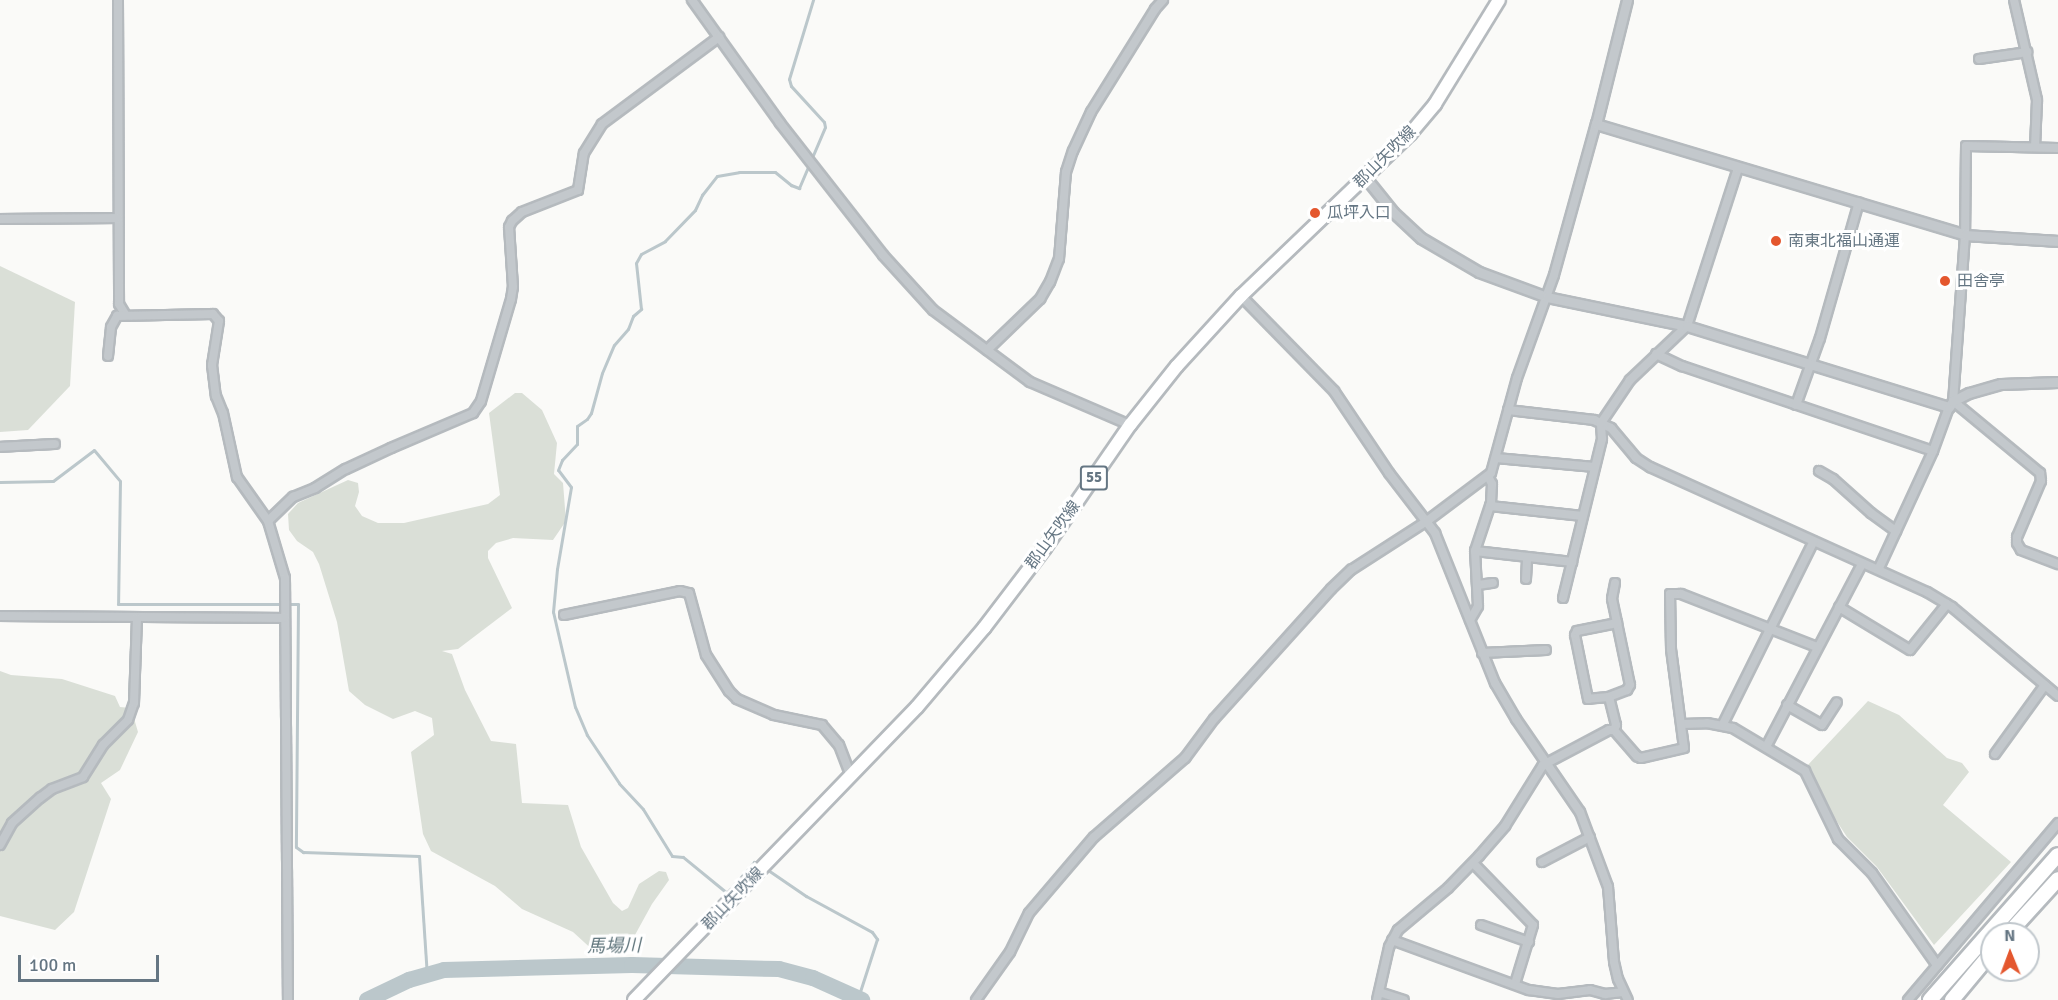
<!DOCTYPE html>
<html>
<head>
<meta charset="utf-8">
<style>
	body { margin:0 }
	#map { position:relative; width:2058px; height:1000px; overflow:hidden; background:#fafaf8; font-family:Signika,"Noto Sans JP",sans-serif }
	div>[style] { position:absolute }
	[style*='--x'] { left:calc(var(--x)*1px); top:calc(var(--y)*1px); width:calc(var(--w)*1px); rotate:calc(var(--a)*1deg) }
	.green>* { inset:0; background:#dadfd7 }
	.stream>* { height:3px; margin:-1.5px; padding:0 1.5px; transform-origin:1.5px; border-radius:1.5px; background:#bbc7cb }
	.river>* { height:16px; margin:-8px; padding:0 8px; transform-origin:8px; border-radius:8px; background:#bbc7cb }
	.roads { filter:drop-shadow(2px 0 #b5babe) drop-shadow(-2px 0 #b5babe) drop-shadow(0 2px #b5babe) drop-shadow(0 -2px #b5babe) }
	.minor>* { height:8px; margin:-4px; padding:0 4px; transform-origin:4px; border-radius:4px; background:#c3c8cc }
	.tertiary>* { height:9px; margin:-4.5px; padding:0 4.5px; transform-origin:4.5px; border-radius:4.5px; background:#c3c8cc }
	.primary>* { height:12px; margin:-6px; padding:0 6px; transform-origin:6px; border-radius:6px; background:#fff }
	.motorway>* { height:14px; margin:-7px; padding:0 7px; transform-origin:7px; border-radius:7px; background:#fff }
	.dots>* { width:16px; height:16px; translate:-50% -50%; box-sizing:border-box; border:3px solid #fff; border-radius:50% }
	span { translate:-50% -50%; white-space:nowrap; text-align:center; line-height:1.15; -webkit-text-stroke:6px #fff; paint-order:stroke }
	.shield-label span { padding:2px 4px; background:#fff; border:2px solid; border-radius:4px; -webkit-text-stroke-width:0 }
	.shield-label { font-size:15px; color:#657683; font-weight:700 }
	.street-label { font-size:16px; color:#657683 }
	.poi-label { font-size:16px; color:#657683 }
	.left { translate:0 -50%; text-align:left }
	.water-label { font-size:18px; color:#60757c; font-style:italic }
	.north { position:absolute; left:1980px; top:922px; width:60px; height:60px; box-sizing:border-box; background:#fff; border:2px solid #c1c8cd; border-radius:50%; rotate:359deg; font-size:16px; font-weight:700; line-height:24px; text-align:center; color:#657683 }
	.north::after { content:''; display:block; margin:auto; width:21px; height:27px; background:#e4572e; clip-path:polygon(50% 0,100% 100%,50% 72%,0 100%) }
	.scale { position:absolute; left:18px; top:955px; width:141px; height:27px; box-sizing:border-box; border:3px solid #657683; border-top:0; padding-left:8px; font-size:18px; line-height:21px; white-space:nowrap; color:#657683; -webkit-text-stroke:4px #fff; paint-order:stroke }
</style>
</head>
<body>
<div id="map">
	<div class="green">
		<i style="clip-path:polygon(0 266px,75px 302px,70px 386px,28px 430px,0 432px)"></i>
		<i style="clip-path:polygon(515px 393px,522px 393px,542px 410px,557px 443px,554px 474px,563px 483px,566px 521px,553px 540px,513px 538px,496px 543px,488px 551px,488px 558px,512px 608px,458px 649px,442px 651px,452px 654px,465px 690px,491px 741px,516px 744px,522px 803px,568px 805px,581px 847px,613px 903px,622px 911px,628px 908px,639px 884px,659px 871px,666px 872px,669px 880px,652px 904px,630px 944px,613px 952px,596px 953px,573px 932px,522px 909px,495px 886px,431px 851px,423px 834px,411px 752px,434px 735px,432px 718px,415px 711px,393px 719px,365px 705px,349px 691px,337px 622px,319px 564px,313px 552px,297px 541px,289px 530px,288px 514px,298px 503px,348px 480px,358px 483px,359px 492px,355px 506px,362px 516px,378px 523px,404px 523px,488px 504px,500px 495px,489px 413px)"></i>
		<i style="clip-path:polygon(0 671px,11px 675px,62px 679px,115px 696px,120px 707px,131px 708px,138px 732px,120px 770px,101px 783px,111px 799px,74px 912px,55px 930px,0 916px)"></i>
		<i style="clip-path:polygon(1868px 701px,1899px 715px,1947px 758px,1962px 763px,1969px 772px,1943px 805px,2011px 862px,1934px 945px,1877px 867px,1847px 837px,1830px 811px,1814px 776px,1806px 767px)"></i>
	</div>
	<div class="stream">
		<i style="--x:0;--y:482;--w:53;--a:-1.1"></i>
		<i style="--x:53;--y:481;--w:51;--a:-37.1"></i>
		<i style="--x:94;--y:450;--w:40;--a:50"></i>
		<i style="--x:120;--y:481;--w:123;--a:90.9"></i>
		<i style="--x:118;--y:604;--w:180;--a:0"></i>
		<i style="--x:298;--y:604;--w:243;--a:90.5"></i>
		<i style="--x:296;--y:847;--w:9;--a:36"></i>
		<i style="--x:303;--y:852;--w:116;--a:2"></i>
		<i style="--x:419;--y:856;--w:119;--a:86.2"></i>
		<i style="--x:759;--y:865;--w:6;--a:-149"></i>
		<i style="--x:754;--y:862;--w:41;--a:131.1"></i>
		<i style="--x:727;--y:893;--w:57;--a:-140.7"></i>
		<i style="--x:683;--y:857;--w:11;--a:-175"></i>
		<i style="--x:672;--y:856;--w:55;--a:-121.7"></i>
		<i style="--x:643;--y:809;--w:35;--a:-133"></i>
		<i style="--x:619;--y:783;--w:58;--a:-123.7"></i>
		<i style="--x:587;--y:735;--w:30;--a:-113"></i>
		<i style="--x:575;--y:707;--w:98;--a:-103"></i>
		<i style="--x:553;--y:612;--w:43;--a:-84.7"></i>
		<i style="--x:557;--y:569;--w:83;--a:-80.3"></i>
		<i style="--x:571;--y:487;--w:21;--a:-127"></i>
		<i style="--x:558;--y:470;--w:11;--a:-68"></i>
		<i style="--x:562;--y:460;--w:22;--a:-47"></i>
		<i style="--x:577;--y:444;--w:18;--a:-90"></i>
		<i style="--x:577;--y:426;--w:12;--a:-35"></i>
		<i style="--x:587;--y:419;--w:7;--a:-56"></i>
		<i style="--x:591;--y:413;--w:41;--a:-74.6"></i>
		<i style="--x:602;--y:373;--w:30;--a:-67"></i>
		<i style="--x:614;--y:345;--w:21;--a:-49"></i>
		<i style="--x:628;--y:329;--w:14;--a:-69"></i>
		<i style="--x:633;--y:316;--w:11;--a:-41"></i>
		<i style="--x:641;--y:309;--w:46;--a:-96.2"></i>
		<i style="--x:636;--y:263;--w:10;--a:-61"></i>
		<i style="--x:641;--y:254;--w:27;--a:-28"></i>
		<i style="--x:665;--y:241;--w:43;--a:-45.9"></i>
		<i style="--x:695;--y:210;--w:17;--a:-65"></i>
		<i style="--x:702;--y:195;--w:24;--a:-52"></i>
		<i style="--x:717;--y:176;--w:22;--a:-10"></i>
		<i style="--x:739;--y:172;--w:36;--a:0"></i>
		<i style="--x:775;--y:172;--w:21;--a:39"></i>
		<i style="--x:791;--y:185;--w:9;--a:21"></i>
		<i style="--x:799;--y:188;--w:66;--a:-66.9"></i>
		<i style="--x:825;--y:127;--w:5;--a:-101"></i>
		<i style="--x:824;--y:122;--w:49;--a:-132.5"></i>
		<i style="--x:791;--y:86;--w:7;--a:-106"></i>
		<i style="--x:789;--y:79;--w:83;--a:-73.1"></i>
		<i style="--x:765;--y:868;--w:50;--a:34.3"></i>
		<i style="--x:806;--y:896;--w:75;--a:28.6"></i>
		<i style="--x:872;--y:932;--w:9;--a:54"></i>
		<i style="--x:877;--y:939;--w:62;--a:107.9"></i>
	</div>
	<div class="river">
		<i style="--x:367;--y:1000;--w:47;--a:-25.5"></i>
		<i style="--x:409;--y:980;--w:36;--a:-16"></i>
		<i style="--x:444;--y:970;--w:188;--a:-1.5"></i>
		<i style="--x:632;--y:965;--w:147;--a:1.6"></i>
		<i style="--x:779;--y:969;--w:35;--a:15"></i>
		<i style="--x:813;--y:978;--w:54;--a:24.2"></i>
	</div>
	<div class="roads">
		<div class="minor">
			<i style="--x:118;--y:0;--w:304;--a:89.8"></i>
			<i style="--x:119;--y:304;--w:12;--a:59"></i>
			<i style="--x:692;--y:0;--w:151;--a:54.4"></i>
			<i style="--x:780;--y:123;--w:167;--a:52"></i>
			<i style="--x:883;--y:255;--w:74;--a:47.7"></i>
			<i style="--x:933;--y:310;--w:121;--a:36.6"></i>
			<i style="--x:1030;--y:382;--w:109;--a:23.3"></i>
			<i style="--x:2014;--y:0;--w:103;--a:77"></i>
			<i style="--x:2037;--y:100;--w:47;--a:92.4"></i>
			<i style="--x:1979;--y:59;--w:49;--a:-8.3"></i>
			<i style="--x:2058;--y:148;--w:92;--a:-178.8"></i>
			<i style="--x:1966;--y:146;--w:89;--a:90.6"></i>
			<i style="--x:1965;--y:235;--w:166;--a:94.1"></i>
			<i style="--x:1953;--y:401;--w:113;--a:39.6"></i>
			<i style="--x:2040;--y:473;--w:8;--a:83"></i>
			<i style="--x:2041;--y:481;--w:61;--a:113.2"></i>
			<i style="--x:2017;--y:537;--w:6;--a:90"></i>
			<i style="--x:2017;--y:543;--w:8;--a:60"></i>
			<i style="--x:2021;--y:550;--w:40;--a:21"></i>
			<i style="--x:0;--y:219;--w:118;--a:-0.5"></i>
			<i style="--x:1241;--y:296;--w:133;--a:45.6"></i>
			<i style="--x:1334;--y:391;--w:99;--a:56.1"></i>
			<i style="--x:1389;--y:473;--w:76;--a:52.5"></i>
			<i style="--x:1435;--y:533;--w:162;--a:68.2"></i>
			<i style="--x:1495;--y:683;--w:42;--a:59.7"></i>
			<i style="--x:1516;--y:719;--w:113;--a:55.5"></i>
			<i style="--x:1580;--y:812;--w:80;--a:69.5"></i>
			<i style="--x:1608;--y:887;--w:75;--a:85.4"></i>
			<i style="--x:1614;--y:962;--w:17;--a:77"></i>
			<i style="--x:1618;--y:979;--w:23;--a:65"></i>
			<i style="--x:987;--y:350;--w:74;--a:-43.9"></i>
			<i style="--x:1040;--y:299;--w:20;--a:-60"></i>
			<i style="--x:1050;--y:282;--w:25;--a:-69"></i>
			<i style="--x:1059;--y:259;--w:87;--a:-85.4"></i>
			<i style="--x:1066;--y:172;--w:22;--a:-72"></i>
			<i style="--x:1073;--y:151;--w:43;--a:-65.2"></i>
			<i style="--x:1091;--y:112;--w:121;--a:-58.1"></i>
			<i style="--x:1155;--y:9;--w:12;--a:-48"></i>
			<i style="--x:1656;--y:354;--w:29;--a:25"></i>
			<i style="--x:1682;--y:366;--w:265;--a:18.7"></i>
			<i style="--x:108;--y:356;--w:29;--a:-84"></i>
			<i style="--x:111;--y:327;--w:13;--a:-61"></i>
			<i style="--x:117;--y:316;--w:96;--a:-1.2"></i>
			<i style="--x:213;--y:314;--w:9;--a:49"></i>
			<i style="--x:219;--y:321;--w:45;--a:99"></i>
			<i style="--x:212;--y:365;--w:31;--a:83"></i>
			<i style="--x:216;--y:396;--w:18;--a:68"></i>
			<i style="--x:223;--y:413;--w:66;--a:77.7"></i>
			<i style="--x:237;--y:477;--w:54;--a:54.8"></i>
			<i style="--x:268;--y:521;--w:59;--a:73.4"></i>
			<i style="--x:285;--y:578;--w:422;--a:89.6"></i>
			<i style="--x:1796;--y:405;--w:71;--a:-70.3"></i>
			<i style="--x:1820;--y:338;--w:141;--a:-74"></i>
			<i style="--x:1508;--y:410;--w:87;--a:6.6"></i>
			<i style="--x:1594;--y:420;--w:19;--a:25"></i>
			<i style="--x:1611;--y:428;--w:39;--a:50"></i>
			<i style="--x:1636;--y:458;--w:17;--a:33"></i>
			<i style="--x:1650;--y:467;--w:304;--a:24.3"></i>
			<i style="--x:1927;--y:592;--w:29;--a:31"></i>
			<i style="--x:1952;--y:607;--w:138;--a:40"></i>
			<i style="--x:0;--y:447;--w:55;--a:-3.1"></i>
			<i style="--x:1496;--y:458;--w:99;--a:5.2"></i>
			<i style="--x:1819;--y:471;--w:16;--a:30"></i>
			<i style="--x:1833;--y:479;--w:51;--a:41.8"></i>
			<i style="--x:1871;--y:513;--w:31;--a:36"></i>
			<i style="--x:1490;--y:506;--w:93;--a:6.2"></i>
			<i style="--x:268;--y:521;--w:35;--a:-44"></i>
			<i style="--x:293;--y:497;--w:24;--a:-22"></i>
			<i style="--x:315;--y:488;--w:36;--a:-32"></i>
			<i style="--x:346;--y:469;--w:50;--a:-25"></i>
			<i style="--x:391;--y:448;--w:89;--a:-23.1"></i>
			<i style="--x:473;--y:413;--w:14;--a:-56"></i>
			<i style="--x:481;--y:401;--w:106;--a:-73.6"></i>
			<i style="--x:511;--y:299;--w:12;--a:-81"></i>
			<i style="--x:513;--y:287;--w:60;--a:-93.8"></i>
			<i style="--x:509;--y:227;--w:7;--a:-63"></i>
			<i style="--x:512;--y:221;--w:13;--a:-42"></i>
			<i style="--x:522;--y:212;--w:60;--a:-21.4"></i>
			<i style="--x:578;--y:190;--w:37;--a:-81"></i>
			<i style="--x:584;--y:153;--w:34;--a:-58"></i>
			<i style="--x:602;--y:124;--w:146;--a:-36.6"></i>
			<i style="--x:1475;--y:551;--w:98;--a:6.5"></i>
			<i style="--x:1879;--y:568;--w:129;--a:-65.2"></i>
			<i style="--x:1933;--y:451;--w:47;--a:-70"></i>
			<i style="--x:1526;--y:579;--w:22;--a:-87"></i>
			<i style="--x:1615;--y:583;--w:16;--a:101"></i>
			<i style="--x:1612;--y:599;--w:25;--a:78"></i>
			<i style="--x:1617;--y:623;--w:63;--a:78.2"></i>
			<i style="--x:1630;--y:685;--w:6;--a:121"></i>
			<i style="--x:1627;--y:690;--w:19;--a:159"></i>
			<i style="--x:1609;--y:697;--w:21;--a:175"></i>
			<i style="--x:1588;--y:699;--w:65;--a:-101.5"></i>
			<i style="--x:1575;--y:635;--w:4;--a:-63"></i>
			<i style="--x:1577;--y:631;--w:41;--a:-11.3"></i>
			<i style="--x:1478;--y:585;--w:15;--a:-8"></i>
			<i style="--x:1563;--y:598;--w:164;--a:-76.2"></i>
			<i style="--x:1602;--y:439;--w:16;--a:-94"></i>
			<i style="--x:1601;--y:423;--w:52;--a:-56"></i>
			<i style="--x:1630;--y:380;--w:79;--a:-43.5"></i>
			<i style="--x:1687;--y:326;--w:166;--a:-72.1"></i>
			<i style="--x:1839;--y:607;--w:83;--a:31.2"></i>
			<i style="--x:1910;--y:650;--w:59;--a:-51.2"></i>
			<i style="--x:564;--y:615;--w:118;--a:-11.7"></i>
			<i style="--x:680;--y:591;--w:9;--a:13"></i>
			<i style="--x:689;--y:593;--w:64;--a:74.7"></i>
			<i style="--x:706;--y:655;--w:43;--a:57.4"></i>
			<i style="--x:729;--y:691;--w:11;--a:45"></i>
			<i style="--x:737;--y:699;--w:40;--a:23.4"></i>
			<i style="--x:774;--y:715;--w:49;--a:11.8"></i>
			<i style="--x:822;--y:725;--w:26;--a:50"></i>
			<i style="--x:839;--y:745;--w:34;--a:69"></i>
			<i style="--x:0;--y:616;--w:285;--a:0.4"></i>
			<i style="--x:1470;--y:620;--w:16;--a:-60"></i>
			<i style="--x:1478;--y:606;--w:55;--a:-93.1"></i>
			<i style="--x:1475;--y:551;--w:51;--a:-71.6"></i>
			<i style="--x:1491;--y:503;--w:19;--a:-87"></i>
			<i style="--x:1492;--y:484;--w:9;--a:-117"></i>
			<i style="--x:1482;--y:653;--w:64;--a:-2.7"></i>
			<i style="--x:1609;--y:697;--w:29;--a:76"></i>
			<i style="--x:1616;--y:725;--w:5;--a:112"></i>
			<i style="--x:1787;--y:705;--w:40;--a:29.7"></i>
			<i style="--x:1822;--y:725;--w:27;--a:-57"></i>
			<i style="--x:1682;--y:724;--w:25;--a:-2"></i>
			<i style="--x:1707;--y:723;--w:26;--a:11"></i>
			<i style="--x:1733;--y:728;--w:84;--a:30.8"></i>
			<i style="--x:1805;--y:771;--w:76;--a:64.1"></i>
			<i style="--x:1838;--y:839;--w:48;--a:45"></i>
			<i style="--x:1872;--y:873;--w:113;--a:54.8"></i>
			<i style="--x:1723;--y:724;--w:204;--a:-63.6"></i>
			<i style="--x:1766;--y:747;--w:207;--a:-62.3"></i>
			<i style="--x:1995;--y:754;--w:85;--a:-54.1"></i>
			<i style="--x:0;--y:845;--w:25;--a:-61"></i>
			<i style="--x:12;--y:823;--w:38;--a:-42"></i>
			<i style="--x:40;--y:798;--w:15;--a:-37"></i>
			<i style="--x:52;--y:789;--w:33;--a:-21"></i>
			<i style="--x:83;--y:777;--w:38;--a:-58"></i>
			<i style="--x:103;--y:745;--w:35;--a:-45"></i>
			<i style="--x:128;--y:720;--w:18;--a:-71"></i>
			<i style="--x:134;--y:703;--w:85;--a:-88"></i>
			<i style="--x:1542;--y:862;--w:54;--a:-27.5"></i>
			<i style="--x:1473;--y:863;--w:86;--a:45.9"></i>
			<i style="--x:1533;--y:925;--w:62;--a:107"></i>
			<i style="--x:1481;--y:925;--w:51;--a:19.5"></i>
			<i style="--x:1392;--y:940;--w:146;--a:20.1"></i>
			<i style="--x:1529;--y:990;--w:29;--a:8"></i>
			<i style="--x:1558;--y:994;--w:32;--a:-7"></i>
			<i style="--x:1590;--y:990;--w:16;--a:15"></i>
			<i style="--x:1605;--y:994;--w:18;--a:-6"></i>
			<i style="--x:1379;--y:992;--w:26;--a:18"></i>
			<i style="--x:976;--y:1000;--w:59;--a:-54.7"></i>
			<i style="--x:1010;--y:952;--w:43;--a:-64"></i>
			<i style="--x:1029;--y:913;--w:100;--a:-49.5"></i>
			<i style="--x:1094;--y:837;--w:121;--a:-41"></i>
			<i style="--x:1185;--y:758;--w:49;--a:-53.4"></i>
			<i style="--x:1214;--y:719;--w:175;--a:-48"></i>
			<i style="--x:1331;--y:589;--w:28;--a:-44"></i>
			<i style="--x:1351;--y:570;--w:90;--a:-32.8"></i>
			<i style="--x:1427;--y:521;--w:80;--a:-36.9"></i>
			<i style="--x:1491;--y:473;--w:98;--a:-74.7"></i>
			<i style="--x:1517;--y:378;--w:109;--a:-70.2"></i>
			<i style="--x:1554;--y:275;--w:157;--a:-74.5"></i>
			<i style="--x:1377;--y:1000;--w:54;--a:-77.2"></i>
			<i style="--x:1389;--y:947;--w:19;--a:-62"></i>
			<i style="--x:1398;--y:930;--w:65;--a:-40"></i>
			<i style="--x:1448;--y:888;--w:45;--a:-45.9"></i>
			<i style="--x:1479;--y:856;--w:40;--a:-49"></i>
			<i style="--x:1505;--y:826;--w:72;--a:-58.1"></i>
			<i style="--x:1543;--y:765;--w:75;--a:-27.9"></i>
			<i style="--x:1609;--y:730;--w:5;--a:0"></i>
			<i style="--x:1614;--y:730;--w:35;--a:49"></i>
			<i style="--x:1637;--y:756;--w:4;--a:27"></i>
			<i style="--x:1641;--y:758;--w:44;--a:-13.1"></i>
			<i style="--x:1684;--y:748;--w:100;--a:-97.5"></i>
			<i style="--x:1671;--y:649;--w:55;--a:-91"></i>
			<i style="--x:1670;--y:594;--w:11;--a:0"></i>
			<i style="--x:1681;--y:594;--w:146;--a:21.3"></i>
			<i style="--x:1908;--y:1000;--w:232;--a:-49.7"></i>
		</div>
		<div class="tertiary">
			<i style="--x:1627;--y:0;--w:128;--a:104"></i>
			<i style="--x:1596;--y:124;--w:385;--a:16.7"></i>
			<i style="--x:1965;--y:235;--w:93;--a:3.7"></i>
			<i style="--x:1365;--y:177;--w:45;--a:51.3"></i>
			<i style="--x:1393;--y:212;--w:38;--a:43"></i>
			<i style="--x:1421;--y:238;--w:67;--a:30.4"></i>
			<i style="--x:1479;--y:272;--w:72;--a:20.2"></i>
			<i style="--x:1547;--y:297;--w:143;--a:11.7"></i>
			<i style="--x:1687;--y:326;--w:274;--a:17.2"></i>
			<i style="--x:1949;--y:407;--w:7;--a:-56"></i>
			<i style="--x:1953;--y:401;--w:18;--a:-27"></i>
			<i style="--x:1969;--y:393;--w:33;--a:-16"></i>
			<i style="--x:2001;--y:384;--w:57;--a:-2"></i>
		</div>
		<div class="primary">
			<i style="--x:634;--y:1000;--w:407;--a:-46"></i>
			<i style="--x:917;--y:707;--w:104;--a:-49.7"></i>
			<i style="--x:984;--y:628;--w:101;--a:-52.7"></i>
			<i style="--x:1045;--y:548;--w:150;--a:-55.4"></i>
			<i style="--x:1130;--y:425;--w:75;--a:-51.5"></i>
			<i style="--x:1177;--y:366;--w:95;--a:-47.6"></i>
			<i style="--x:1241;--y:296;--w:234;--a:-43.8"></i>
			<i style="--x:1410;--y:134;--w:39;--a:-50"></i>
			<i style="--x:1435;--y:104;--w:122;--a:-58.4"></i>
		</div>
		<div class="motorway">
			<i style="--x:2008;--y:934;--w:74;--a:-47.7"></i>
			<i style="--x:1930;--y:1000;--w:193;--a:-48.6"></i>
			<i style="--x:1952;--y:1000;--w:62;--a:-50.2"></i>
		</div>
	</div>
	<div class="dots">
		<i style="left:1315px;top:213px;background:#e4572e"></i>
		<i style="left:1776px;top:241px;background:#e4572e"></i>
		<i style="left:1945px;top:281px;background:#e4572e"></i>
	</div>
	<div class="shield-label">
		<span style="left:1094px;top:478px">55</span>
	</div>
	<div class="street-label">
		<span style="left:1385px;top:157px;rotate:-45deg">郡山矢吹線</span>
		<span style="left:1053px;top:535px;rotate:-54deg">郡山矢吹線</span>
		<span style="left:733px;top:899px;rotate:-46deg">郡山矢吹線</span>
	</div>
	<div class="poi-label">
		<span class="left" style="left:1327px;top:213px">瓜坪入口</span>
		<span class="left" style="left:1788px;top:241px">南東北福山通運</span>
		<span class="left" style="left:1957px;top:281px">田舎亭</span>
	</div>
	<div class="water-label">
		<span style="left:614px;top:946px;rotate:-1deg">馬場川</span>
	</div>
	<div class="north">N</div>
	<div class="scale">100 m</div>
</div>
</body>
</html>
